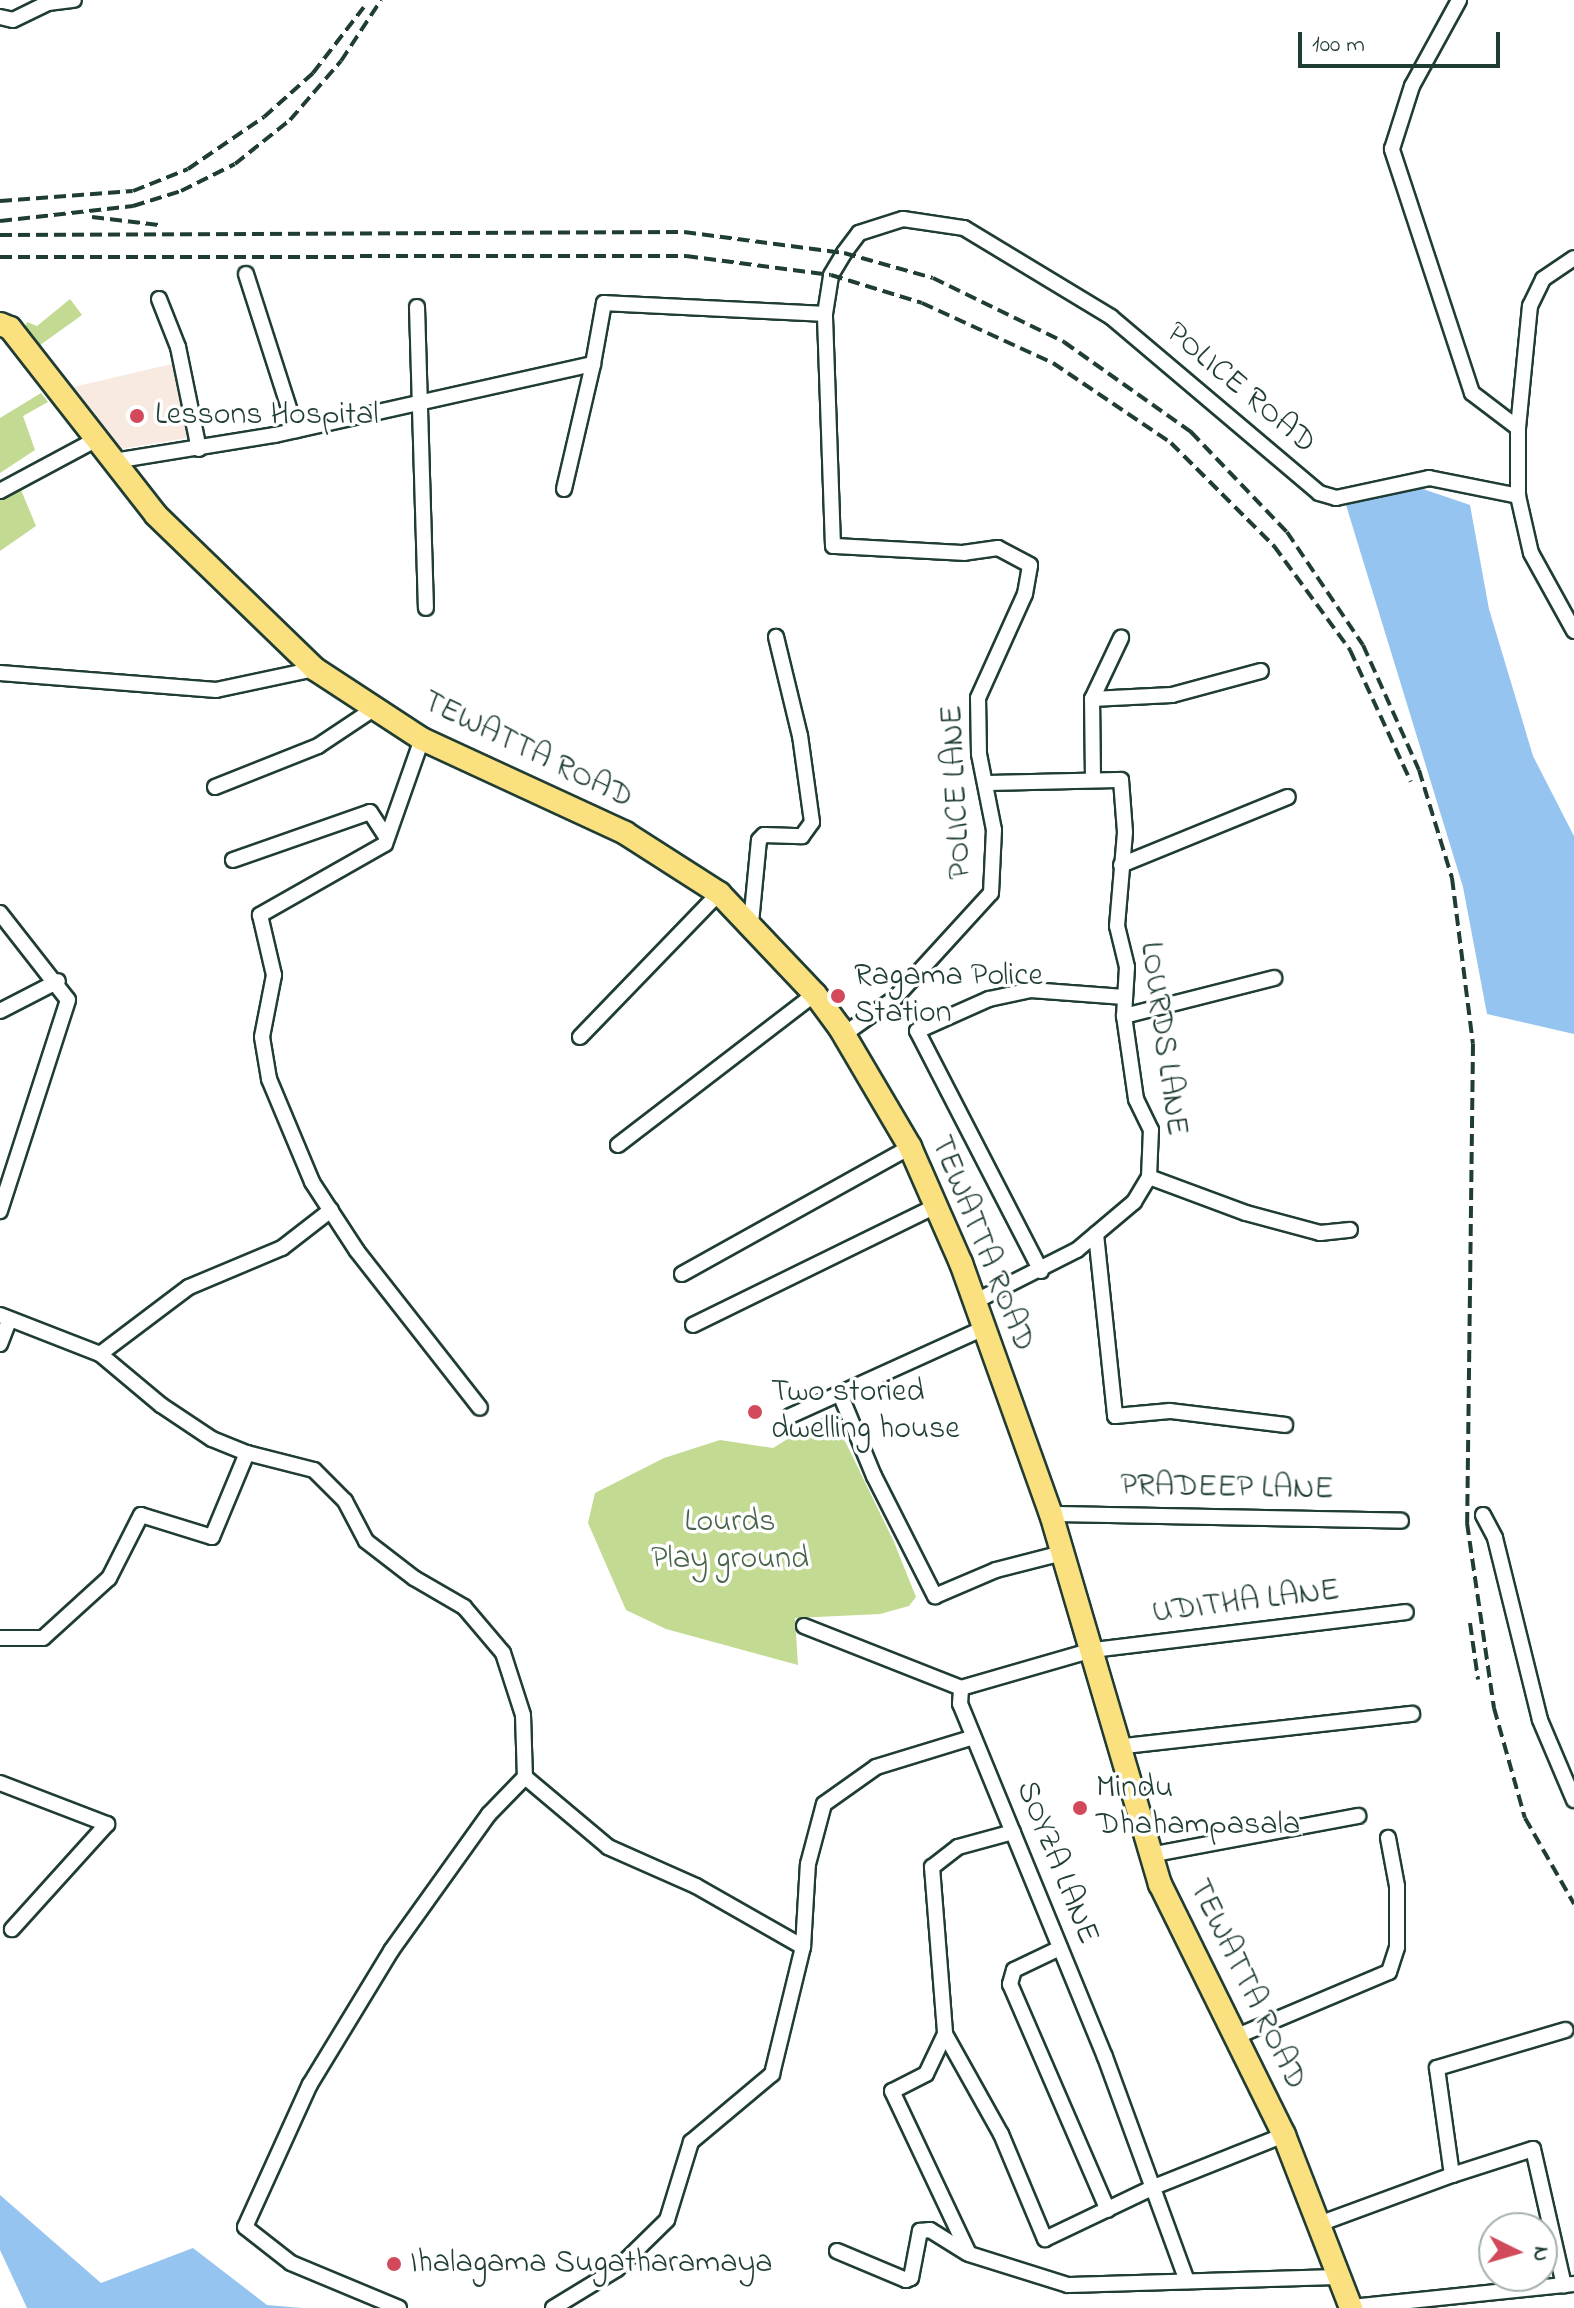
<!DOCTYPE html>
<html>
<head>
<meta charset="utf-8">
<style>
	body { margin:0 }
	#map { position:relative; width:1574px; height:2308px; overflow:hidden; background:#fff; font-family:"Indie Flower",sans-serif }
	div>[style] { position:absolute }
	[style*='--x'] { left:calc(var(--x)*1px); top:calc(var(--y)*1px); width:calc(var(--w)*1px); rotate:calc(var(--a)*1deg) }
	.built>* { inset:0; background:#f8e9e1 }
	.green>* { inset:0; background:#c2da91 }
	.water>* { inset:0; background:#96c4f1 }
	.roads { filter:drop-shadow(2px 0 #1f3d34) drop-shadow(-2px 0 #1f3d34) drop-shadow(0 2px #1f3d34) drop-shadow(0 -2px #1f3d34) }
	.minor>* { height:14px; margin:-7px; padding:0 7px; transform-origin:7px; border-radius:7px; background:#fff }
	.primary>* { height:22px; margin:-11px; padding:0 11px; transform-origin:11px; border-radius:11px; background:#fbe080 }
	.rail>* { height:4px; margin-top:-2px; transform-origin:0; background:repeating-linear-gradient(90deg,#1f3d34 0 12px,transparent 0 18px) }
	.dots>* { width:22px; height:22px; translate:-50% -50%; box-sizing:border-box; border:4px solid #fff; border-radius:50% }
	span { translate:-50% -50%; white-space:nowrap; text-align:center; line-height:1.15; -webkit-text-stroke:7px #fff; paint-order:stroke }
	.street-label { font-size:32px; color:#1f3d34 }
	.poi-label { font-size:32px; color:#1f3d34 }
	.left { translate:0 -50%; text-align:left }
	.park-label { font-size:32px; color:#48644b }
	.north { position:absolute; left:1478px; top:2212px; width:80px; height:80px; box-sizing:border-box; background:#fff; border:2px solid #a5b1ae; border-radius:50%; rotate:95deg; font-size:22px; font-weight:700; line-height:32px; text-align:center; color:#1f3d34 }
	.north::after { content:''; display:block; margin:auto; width:28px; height:36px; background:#d1495b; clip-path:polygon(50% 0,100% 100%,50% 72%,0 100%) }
	.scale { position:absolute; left:1298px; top:32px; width:202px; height:36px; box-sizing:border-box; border:4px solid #1f3d34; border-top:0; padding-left:10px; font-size:24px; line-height:28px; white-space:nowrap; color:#1f3d34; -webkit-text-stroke:6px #fff; paint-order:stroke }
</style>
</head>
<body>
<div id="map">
	<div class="built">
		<i style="clip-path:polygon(180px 362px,193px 437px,114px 450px,65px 389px)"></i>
	</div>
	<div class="green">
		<i style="clip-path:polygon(70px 299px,82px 315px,36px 348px,24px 329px,27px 322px,37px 326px)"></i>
		<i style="clip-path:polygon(41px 393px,48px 402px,23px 416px,35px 450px,0 473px,0 418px)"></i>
		<i style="clip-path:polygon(83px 449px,88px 455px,21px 490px,36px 526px,0 551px,0 493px)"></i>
		<i style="clip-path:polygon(831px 1412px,894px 1542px,916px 1597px,909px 1606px,880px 1614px,795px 1618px,798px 1665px,666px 1629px,626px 1610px,588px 1523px,595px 1493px,664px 1458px,720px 1440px,773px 1448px)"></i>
	</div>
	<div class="water">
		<i style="clip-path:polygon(1420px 488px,1470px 505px,1489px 609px,1533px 756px,1574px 836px,1574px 1034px,1487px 1014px,1463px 887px,1346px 505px)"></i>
		<i style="clip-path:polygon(0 2195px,101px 2283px,193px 2248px,267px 2305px,302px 2308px,27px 2308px,0 2250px)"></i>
	</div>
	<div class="roads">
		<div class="minor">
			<i style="--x:0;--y:17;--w:13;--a:13"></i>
			<i style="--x:13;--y:20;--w:39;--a:-26"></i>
			<i style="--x:48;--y:3;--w:26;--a:-7"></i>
			<i style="--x:246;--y:274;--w:164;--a:72.2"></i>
			<i style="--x:159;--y:299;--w:52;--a:68.4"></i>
			<i style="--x:178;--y:347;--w:104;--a:78.4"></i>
			<i style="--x:417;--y:307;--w:301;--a:88.3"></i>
			<i style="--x:1518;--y:428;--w:123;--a:-84.4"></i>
			<i style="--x:1530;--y:306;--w:30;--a:-64"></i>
			<i style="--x:1543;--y:279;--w:37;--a:-34"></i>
			<i style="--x:114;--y:461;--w:163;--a:-9.2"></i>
			<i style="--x:275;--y:435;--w:326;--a:-12.6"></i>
			<i style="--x:593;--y:364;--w:62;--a:-79.8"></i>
			<i style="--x:604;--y:303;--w:221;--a:2.8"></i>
			<i style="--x:564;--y:489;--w:128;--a:-76.9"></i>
			<i style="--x:0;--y:491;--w:110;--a:-28.2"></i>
			<i style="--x:1518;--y:496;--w:58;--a:77.2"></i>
			<i style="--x:1531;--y:553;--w:89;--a:61.1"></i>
			<i style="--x:0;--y:673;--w:217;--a:4.5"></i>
			<i style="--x:216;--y:690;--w:101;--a:-12"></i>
			<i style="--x:1092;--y:699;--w:68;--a:-64.6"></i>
			<i style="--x:422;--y:739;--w:111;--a:109.4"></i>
			<i style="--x:385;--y:844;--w:144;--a:150.4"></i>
			<i style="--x:260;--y:915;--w:62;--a:76.9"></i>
			<i style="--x:274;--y:975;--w:63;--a:101"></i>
			<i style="--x:262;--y:1037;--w:43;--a:80.5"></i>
			<i style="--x:269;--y:1079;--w:112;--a:67.3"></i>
			<i style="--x:312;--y:1182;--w:82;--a:56.9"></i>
			<i style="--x:357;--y:1251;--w:199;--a:51.9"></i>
			<i style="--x:1093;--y:778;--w:79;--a:-90.7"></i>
			<i style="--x:1092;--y:699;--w:80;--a:-2.9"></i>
			<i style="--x:1172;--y:695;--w:92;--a:-15.1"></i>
			<i style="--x:215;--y:787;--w:111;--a:-21.7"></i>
			<i style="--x:318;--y:746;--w:69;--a:-33.7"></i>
			<i style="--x:233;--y:860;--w:145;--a:-19.3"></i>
			<i style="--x:370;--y:812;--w:31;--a:57"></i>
			<i style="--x:1121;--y:865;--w:180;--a:-22.2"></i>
			<i style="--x:0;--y:913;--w:110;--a:52"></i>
			<i style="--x:68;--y:1000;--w:222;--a:107.9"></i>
			<i style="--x:751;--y:923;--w:83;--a:-84.5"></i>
			<i style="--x:759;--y:840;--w:7;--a:-45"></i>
			<i style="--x:764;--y:835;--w:38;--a:2"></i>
			<i style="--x:802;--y:836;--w:17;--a:-54"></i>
			<i style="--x:812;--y:822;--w:87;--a:-97.9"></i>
			<i style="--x:800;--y:736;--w:102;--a:-103.6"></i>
			<i style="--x:0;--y:1011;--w:65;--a:-27.3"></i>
			<i style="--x:1124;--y:1016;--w:155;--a:-14.2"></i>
			<i style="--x:843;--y:1035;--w:64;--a:-35.4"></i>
			<i style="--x:895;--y:998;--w:142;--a:-47.6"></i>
			<i style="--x:991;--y:893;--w:63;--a:-87.3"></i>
			<i style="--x:994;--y:830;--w:77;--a:-101.2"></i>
			<i style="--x:979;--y:754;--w:56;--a:-91"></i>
			<i style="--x:978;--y:698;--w:114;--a:-65.7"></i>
			<i style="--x:1025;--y:594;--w:29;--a:-80"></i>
			<i style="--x:1030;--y:565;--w:36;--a:-152"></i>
			<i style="--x:998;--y:548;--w:34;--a:172"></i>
			<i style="--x:964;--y:553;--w:131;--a:-176.9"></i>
			<i style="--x:833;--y:546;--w:232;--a:-92"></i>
			<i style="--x:825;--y:314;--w:39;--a:-81"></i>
			<i style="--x:831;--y:275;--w:26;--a:-59"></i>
			<i style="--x:844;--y:253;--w:25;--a:-53"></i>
			<i style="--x:859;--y:233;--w:46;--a:-17.7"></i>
			<i style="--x:903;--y:219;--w:62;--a:8.4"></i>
			<i style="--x:964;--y:228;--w:172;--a:31.2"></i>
			<i style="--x:1111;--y:317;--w:272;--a:40.2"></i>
			<i style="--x:1319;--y:493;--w:18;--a:16"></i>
			<i style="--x:1336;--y:498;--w:95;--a:-12.1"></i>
			<i style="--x:1429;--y:478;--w:91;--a:11.4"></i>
			<i style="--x:1518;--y:496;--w:68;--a:-90"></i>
			<i style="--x:1518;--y:428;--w:58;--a:-142.7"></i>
			<i style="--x:1472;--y:393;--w:257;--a:-108.2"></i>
			<i style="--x:1392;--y:149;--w:66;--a:-72.4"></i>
			<i style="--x:1412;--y:86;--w:98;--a:-61.3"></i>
			<i style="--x:580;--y:1037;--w:200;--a:-46"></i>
			<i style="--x:618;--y:1145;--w:248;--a:-37.5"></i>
			<i style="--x:1149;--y:1177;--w:103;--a:20.4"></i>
			<i style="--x:1246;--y:1213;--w:77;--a:15.1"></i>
			<i style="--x:1320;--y:1233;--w:30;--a:-6"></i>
			<i style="--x:1096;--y:1234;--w:183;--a:84"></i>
			<i style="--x:1115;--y:1416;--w:55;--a:-5.2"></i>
			<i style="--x:1170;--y:1411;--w:116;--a:6.9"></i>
			<i style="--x:1041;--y:1271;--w:270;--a:-117.3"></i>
			<i style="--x:917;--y:1031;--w:79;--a:-24"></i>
			<i style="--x:989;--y:999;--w:43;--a:-12.1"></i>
			<i style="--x:1031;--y:990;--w:93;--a:4.3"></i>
			<i style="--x:682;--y:1274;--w:261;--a:-29.1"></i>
			<i style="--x:976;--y:1301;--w:113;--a:-26.8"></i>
			<i style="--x:1077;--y:1250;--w:75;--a:-40.1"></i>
			<i style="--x:1134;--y:1202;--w:29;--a:-59"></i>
			<i style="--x:1149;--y:1177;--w:47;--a:-87.6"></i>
			<i style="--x:1151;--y:1130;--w:34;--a:-116"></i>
			<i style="--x:1136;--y:1099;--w:84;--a:-98.2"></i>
			<i style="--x:1124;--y:1016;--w:49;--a:-86.5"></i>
			<i style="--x:1127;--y:967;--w:42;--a:-103.7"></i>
			<i style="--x:1117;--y:926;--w:94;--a:-85.1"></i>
			<i style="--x:1125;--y:832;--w:52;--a:-94.4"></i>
			<i style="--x:1121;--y:780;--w:136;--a:178.7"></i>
			<i style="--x:0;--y:1315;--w:107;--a:21.3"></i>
			<i style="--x:100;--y:1354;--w:80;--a:39.9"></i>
			<i style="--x:161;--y:1405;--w:61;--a:33.7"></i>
			<i style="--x:212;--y:1439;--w:38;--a:22"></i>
			<i style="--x:247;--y:1453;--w:91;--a:112.6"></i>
			<i style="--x:212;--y:1537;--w:74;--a:-162.8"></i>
			<i style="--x:141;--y:1515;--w:71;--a:116.9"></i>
			<i style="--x:109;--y:1578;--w:89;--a:137.7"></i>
			<i style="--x:43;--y:1638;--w:43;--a:180"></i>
			<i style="--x:693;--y:1325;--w:271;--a:-26.1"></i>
			<i style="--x:0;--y:1344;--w:25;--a:-69"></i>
			<i style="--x:100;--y:1354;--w:111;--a:-37"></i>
			<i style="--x:189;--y:1287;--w:101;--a:-22.8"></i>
			<i style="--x:282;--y:1248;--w:62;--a:-37.8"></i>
			<i style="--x:840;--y:1394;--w:89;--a:67.5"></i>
			<i style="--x:874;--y:1476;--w:135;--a:63.1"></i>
			<i style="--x:935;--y:1596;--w:66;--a:-23.1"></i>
			<i style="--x:996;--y:1570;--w:68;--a:-14.4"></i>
			<i style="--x:790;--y:1416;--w:211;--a:-24.4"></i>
			<i style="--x:247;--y:1453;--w:69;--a:14.2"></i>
			<i style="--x:314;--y:1470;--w:44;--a:45"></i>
			<i style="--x:345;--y:1501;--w:45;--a:62.3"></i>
			<i style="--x:366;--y:1541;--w:61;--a:37.6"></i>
			<i style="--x:414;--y:1578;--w:58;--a:30.1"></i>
			<i style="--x:464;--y:1607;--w:60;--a:49.7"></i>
			<i style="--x:503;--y:1653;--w:65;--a:72.1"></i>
			<i style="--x:523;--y:1715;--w:62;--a:88.2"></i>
			<i style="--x:525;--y:1777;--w:52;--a:134.2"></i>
			<i style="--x:489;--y:1814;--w:168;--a:125.6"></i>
			<i style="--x:391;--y:1951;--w:156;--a:121.3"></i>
			<i style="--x:310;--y:2084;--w:157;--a:114.4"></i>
			<i style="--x:245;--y:2227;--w:58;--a:38"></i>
			<i style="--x:291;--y:2263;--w:117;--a:22.6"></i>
			<i style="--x:1051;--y:1514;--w:350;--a:1.1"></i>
			<i style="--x:1483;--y:1515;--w:26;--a:62"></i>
			<i style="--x:1495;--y:1538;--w:187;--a:76.1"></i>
			<i style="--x:1540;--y:1720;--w:87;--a:67"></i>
			<i style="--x:804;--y:1626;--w:169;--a:21.5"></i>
			<i style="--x:1116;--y:1747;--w:298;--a:-6.4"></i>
			<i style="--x:525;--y:1777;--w:109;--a:40.1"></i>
			<i style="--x:608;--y:1847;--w:96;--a:23.9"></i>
			<i style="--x:696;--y:1886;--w:123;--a:29.7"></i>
			<i style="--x:803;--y:1947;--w:83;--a:-86.6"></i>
			<i style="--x:808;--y:1864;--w:62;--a:-75.1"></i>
			<i style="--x:824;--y:1804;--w:64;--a:-35.4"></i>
			<i style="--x:876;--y:1767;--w:102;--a:-17"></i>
			<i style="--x:0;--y:1783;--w:115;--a:21"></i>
			<i style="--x:107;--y:1824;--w:142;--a:132.1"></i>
			<i style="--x:1013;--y:1832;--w:57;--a:164.7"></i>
			<i style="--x:958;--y:1847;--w:33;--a:142"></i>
			<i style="--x:932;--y:1867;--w:168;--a:85.5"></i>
			<i style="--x:945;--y:2034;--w:115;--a:60.8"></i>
			<i style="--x:1001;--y:2134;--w:114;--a:67.3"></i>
			<i style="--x:1045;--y:2239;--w:121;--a:-25.5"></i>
			<i style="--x:1154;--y:2187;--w:140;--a:-21.8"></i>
			<i style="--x:1149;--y:1855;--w:213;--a:-10.6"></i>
			<i style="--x:1060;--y:1948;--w:51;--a:154.4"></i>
			<i style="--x:1014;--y:1970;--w:15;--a:106"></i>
			<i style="--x:1010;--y:1984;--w:246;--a:66.6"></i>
			<i style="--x:945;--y:2034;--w:44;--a:115.4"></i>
			<i style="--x:926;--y:2074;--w:38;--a:153"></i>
			<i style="--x:892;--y:2091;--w:180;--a:64.7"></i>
			<i style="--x:969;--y:2254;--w:104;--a:17.4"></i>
			<i style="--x:1068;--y:2285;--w:270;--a:-1.7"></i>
			<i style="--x:1235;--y:2037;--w:167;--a:-22.9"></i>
			<i style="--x:1389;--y:1972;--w:26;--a:-72"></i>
			<i style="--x:1397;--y:1947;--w:61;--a:-90"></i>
			<i style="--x:1397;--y:1886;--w:49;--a:-100.6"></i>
			<i style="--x:1452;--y:2175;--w:85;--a:-17.8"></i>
			<i style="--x:1533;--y:2149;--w:140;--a:77.2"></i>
			<i style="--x:1319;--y:2224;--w:142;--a:-20.2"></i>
			<i style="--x:1452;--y:2175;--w:108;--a:-98"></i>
			<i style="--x:1437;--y:2068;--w:134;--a:-16.5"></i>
			<i style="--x:837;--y:2251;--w:75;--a:22.8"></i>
			<i style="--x:906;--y:2280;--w:5;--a:-22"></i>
			<i style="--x:911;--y:2278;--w:48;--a:-79.2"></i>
			<i style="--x:920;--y:2231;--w:10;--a:-6"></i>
			<i style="--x:930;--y:2230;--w:44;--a:31.9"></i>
			<i style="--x:1187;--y:2281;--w:239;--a:-110.1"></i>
			<i style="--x:1105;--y:2057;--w:382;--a:-112.3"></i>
			<i style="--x:960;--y:1704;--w:16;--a:-86"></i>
			<i style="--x:961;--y:1688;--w:137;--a:-16.1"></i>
			<i style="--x:1093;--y:1650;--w:315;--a:-6.9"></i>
			<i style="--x:1351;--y:2307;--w:224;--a:-5.9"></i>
			<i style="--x:553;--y:2308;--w:75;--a:-31.4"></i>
			<i style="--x:617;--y:2269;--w:70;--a:-44.4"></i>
			<i style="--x:667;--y:2220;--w:82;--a:-72.9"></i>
			<i style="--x:691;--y:2142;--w:106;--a:-40"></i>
			<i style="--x:772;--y:2074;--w:131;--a:-76.3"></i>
		</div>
		<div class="primary">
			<i style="--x:0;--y:324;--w:11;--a:22"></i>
			<i style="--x:10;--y:328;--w:237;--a:52"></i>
			<i style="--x:156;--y:515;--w:221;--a:44.1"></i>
			<i style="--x:315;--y:669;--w:128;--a:33.2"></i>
			<i style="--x:422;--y:739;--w:224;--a:24.8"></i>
			<i style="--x:625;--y:833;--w:112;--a:32.6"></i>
			<i style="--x:719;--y:893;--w:139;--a:46.5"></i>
			<i style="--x:815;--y:994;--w:42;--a:53.7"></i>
			<i style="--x:840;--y:1028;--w:138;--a:59.5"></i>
			<i style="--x:910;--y:1147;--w:127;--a:66.3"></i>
			<i style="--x:961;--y:1263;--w:267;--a:70.3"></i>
			<i style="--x:1051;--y:1514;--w:386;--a:73.6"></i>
			<i style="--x:1160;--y:1884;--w:280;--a:63.7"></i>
			<i style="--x:1284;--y:2135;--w:186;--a:68.8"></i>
		</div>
	</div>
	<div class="rail">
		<i style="--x:0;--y:201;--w:133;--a:-4.3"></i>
		<i style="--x:133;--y:191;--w:59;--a:-21.8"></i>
		<i style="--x:188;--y:169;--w:92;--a:-34.4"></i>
		<i style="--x:264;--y:117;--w:66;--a:-41.9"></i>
		<i style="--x:313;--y:73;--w:83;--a:-52.3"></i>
		<i style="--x:92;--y:217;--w:67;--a:6.8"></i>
		<i style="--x:0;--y:221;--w:134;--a:-6.4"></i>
		<i style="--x:133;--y:206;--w:50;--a:-17.4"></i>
		<i style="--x:181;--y:191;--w:60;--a:-26.6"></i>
		<i style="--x:235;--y:164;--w:70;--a:-38.7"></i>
		<i style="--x:290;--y:120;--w:78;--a:-49.2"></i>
		<i style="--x:341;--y:61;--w:73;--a:-56.7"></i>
		<i style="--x:0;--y:235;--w:684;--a:-0.25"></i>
		<i style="--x:684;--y:232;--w:161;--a:7.5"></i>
		<i style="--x:844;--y:253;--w:92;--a:15.7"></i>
		<i style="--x:933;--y:278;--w:146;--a:26"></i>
		<i style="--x:1064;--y:342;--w:156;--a:35.3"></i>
		<i style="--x:1191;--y:432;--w:139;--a:46.2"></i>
		<i style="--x:1287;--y:532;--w:136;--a:56.1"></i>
		<i style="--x:1363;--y:645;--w:137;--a:65.9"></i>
		<i style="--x:1419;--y:770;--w:113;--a:73"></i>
		<i style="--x:1452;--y:878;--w:167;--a:82.8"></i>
		<i style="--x:1473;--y:1044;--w:479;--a:90.7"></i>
		<i style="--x:1467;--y:1523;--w:187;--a:81.7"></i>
		<i style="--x:1494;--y:1708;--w:114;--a:74.3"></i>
		<i style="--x:1525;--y:1818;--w:99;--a:60.3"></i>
		<i style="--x:0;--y:257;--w:686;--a:-0.08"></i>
		<i style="--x:686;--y:256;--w:146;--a:7.5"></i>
		<i style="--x:831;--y:275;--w:95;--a:17.1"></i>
		<i style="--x:922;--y:303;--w:144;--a:24.6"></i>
		<i style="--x:1053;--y:363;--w:143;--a:34.1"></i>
		<i style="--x:1171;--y:443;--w:146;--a:45"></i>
		<i style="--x:1274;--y:546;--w:129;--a:53.8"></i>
		<i style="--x:1350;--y:650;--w:145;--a:65.2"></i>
		<i style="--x:1470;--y:1623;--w:57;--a:81.9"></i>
	</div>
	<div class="dots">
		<i style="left:137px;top:416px;background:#d1495b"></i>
		<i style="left:838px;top:996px;background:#d1495b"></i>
		<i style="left:755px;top:1412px;background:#d1495b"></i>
		<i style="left:1080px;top:1808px;background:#d1495b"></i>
		<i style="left:394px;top:2264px;background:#d1495b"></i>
	</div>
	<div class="street-label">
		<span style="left:1240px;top:389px;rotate:40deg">POLICE ROAD</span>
		<span style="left:527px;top:751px;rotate:26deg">TEWATTA ROAD</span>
		<span style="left:958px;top:792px;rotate:-93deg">POLICE LANE</span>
		<span style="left:1162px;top:1039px;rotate:82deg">LOURDS LANE</span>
		<span style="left:981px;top:1244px;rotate:68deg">TEWATTA ROAD</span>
		<span style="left:1227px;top:1489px;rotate:1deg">PRADEEP LANE</span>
		<span style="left:1246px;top:1603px;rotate:-7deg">UDITHA LANE</span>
		<span style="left:1056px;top:1863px;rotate:68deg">SOYZA LANE</span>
		<span style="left:1246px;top:1985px;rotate:64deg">TEWATTA ROAD</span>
	</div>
	<div class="poi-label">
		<span class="left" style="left:155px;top:416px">Lessons Hospital</span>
		<span class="left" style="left:854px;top:996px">Ragama Police<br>Station</span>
		<span class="left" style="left:771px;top:1412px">Two storied<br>dwelling house</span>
		<span class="left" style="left:1096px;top:1808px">Mindu<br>Dhahampasala</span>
		<span class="left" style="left:410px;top:2264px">Ihalagama Sugatharamaya</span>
	</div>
	<div class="park-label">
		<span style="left:730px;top:1542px">Lourds<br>Play ground</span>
	</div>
	<div class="north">N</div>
	<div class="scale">100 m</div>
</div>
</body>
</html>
